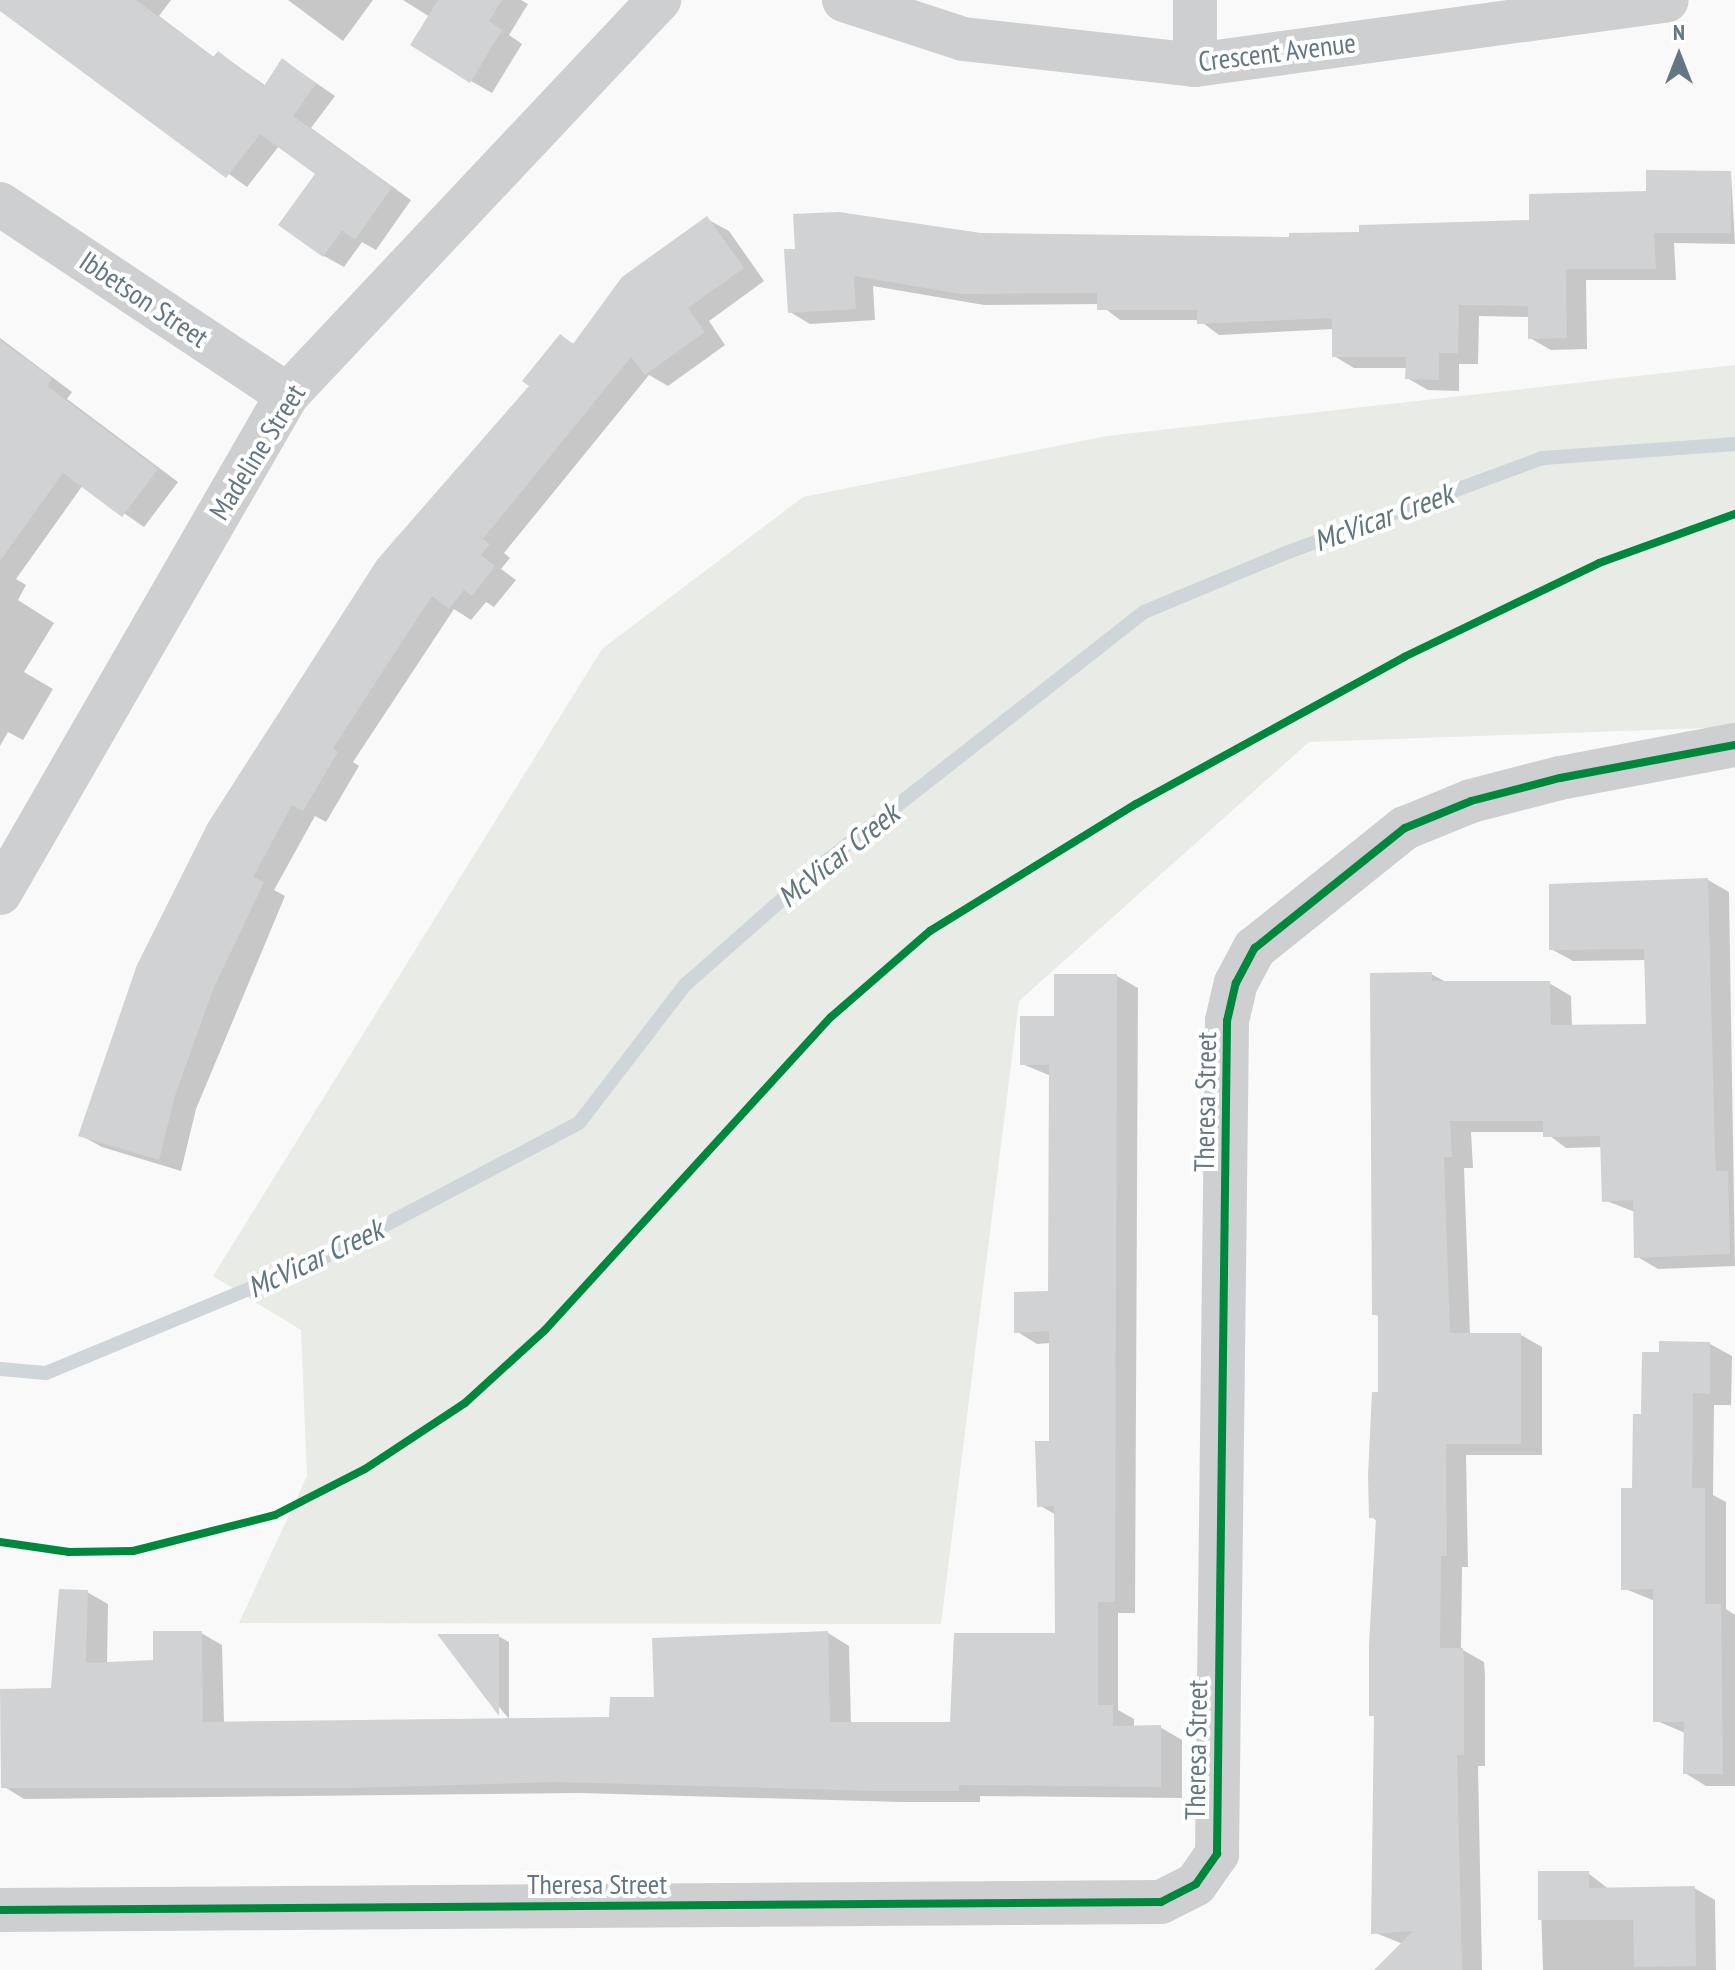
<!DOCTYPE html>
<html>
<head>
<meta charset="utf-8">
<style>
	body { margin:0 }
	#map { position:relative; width:1735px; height:1970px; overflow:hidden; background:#f9f9f9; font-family:"PT Sans Narrow",sans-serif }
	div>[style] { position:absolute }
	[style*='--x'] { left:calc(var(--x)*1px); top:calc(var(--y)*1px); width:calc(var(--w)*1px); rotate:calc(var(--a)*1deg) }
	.green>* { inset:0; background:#e8ebe6 }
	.shadow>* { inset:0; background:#0003 }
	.stream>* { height:14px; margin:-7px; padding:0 7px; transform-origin:7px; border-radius:7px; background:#ced6d9 }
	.building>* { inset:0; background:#d0d2d3 }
	.street>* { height:44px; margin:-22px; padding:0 22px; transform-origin:22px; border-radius:22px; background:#cecfd0 }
	.cycleway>* { height:8px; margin:-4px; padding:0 4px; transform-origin:4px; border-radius:4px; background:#00873e }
	span { translate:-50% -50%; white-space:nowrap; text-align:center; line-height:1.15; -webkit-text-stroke:8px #fff; paint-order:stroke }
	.street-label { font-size:28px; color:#657683 }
	.water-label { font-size:30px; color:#60757c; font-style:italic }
	.north { position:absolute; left:1639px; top:16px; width:80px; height:80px; -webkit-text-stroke:6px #fff; paint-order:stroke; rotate:0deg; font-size:22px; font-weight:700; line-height:32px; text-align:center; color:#657683 }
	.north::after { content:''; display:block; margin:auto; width:28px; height:36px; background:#657683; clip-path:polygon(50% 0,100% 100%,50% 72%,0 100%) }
</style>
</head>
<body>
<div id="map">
	<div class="green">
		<i style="clip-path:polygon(1735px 365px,1735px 727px,1309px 742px,1019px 1001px,941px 1624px,239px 1623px,307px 1476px,301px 1330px,213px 1276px,602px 649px,803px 497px,1107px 436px)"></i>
	</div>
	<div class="shadow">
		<i style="clip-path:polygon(0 0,171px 0,159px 16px,215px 58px,219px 53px,266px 86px,283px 60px,335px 96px,311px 128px,411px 200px,376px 250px,362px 242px,344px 267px,324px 256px,317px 174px,279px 146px,247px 187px,0 9px)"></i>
		<i style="clip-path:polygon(288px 0,373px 0,343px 41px)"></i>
		<i style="clip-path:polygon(403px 0,521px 0,528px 4px,509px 35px,522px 44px,492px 93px,471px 81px,430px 17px)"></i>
		<i style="clip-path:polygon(1731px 173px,1735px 244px,1674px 243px,1676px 280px,1586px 280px,1587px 349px,1551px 350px,1530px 338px,1530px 317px,1479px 316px,1478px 364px,1459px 364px,1459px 391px,1428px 390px,1407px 378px,1408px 368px,1354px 368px,1334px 356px,1334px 329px,1219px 335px,1199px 320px,1120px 320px,1099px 304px,984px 305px,873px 286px,875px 320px,810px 324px,790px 312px,786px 251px,981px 235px,1291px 239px,1531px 222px)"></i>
		<i style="clip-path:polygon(707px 219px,729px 231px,764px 281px,709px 321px,725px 345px,668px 386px,649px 375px,504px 553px,510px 558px,501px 569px,516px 580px,494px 607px,486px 602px,471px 620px,454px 609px,353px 762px,359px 766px,326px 822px,315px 816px,274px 890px,285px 896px,196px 1109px,181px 1171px,102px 1147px,80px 1135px,561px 336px,575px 345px)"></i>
		<i style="clip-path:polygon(0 338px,72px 392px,67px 399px,178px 482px,144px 527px,83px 485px,16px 579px,26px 585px,18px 600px,54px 623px,24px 672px,53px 689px,23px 740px,8px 732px,0 746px)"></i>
		<i style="clip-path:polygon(1708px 880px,1729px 892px,1735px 1266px,1658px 1269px,1636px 1256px,1635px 1212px,1604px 1200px,1603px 1147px,1566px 1148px,1545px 1132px,1471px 1132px,1473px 1168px,1464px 1168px,1470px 1335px,1521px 1335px,1542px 1347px,1542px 1455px,1466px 1455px,1468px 1567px,1462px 1567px,1461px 1649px,1484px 1662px,1485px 1675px,1485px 1766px,1478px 1766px,1482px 1970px,1377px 1970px,1403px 1944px,1373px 1932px,1376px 1717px,1371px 1715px,1378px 1521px,1371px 1517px,1380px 1394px,1380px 1317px,1374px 1314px,1431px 974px,1448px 983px,1549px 983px,1571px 996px,1572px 1027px,1648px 1026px,1646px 960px,1573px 961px,1551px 949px)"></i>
		<i style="clip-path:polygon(1117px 976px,1138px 988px,1135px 1613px,1118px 1613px,1118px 1710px,1134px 1719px,1134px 1728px,1160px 1727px,1182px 1740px,1182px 1798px,980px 1796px,980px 1802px,901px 1802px,580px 1793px,24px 1799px,3px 1786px,53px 1690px,87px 1592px,108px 1604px,107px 1664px,155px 1662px,201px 1633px,222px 1645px,224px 1723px,611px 1719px,828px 1633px,849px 1646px,851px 1724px,952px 1724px,1057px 1635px,1056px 1515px,1039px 1505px,1051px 1443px,1051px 1343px,1037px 1344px,1016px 1331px,1050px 1293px,1051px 1076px,1022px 1064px,1056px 1018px)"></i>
		<i style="clip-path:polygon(1710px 1344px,1732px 1356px,1731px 1405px,1714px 1405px,1713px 1495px,1726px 1502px,1726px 1609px,1735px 1615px,1735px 1786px,1706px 1786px,1685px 1773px,1685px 1733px,1655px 1720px,1655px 1601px,1623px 1588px,1643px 1416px,1661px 1354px)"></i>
		<i style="clip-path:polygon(441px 1636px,498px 1636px,509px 1642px,509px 1719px)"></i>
		<i style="clip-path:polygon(1540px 1873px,1588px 1873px,1610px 1890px,1694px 1888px,1715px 1900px,1716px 1970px,1543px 1970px)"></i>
	</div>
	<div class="stream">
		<i style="--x:0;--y:1369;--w:46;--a:5"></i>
		<i style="--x:46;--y:1373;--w:293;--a:-22.5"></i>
		<i style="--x:317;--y:1261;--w:296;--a:-27.8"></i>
		<i style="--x:579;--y:1123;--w:174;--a:-52.5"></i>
		<i style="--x:685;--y:985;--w:180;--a:-41.4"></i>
		<i style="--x:820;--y:866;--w:412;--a:-38.1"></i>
		<i style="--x:1144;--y:612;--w:151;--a:-22.6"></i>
		<i style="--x:1283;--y:554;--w:277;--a:-20.3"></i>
		<i style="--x:1543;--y:458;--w:193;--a:-4.2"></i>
	</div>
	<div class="building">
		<i style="clip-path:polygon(0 0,136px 0,213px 57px,218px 51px,264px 86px,282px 58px,316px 84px,293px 116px,392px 187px,355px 240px,342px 230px,323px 257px,278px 225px,315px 174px,260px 134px,226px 178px,0 11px)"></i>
		<i style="clip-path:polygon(438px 0,502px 0,489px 21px,502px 30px,470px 83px,410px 45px)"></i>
		<i style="clip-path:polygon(1646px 170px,1731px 171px,1731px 233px,1654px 233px,1656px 269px,1566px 269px,1567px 338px,1528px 339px,1528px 306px,1459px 305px,1458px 353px,1439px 353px,1439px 380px,1405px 379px,1406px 357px,1332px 357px,1332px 318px,1197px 324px,1197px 310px,1097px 310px,1097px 293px,961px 294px,854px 276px,856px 309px,788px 313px,784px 249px,795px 249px,793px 214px,839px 212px,981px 233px,1289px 237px,1289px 233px,1359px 232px,1359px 225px,1529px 220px,1529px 194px,1646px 191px)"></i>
		<i style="clip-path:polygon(707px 216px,744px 268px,688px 308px,705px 332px,645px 375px,631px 357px,483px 539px,490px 544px,481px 555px,495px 566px,472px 596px,464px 590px,449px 609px,432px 596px,333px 748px,338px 752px,303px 811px,292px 805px,253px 877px,264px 882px,212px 992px,175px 1096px,159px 1160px,78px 1136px,137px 965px,208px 823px,377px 560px,529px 386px,522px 381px,560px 334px,573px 344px,622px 277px)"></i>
		<i style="clip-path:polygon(0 340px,52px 378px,47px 386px,158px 469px,122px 517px,63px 473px,0 561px)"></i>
		<i style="clip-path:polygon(1708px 878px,1715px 1153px,1716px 1171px,1728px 1171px,1730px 1254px,1634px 1258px,1633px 1200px,1602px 1202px,1600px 1136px,1543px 1137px,1543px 1121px,1450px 1121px,1452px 1157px,1444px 1157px,1450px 1333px,1521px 1333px,1521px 1444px,1446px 1444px,1447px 1556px,1441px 1556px,1440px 1648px,1463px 1648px,1464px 1661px,1464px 1755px,1457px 1755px,1462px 1970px,1374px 1970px,1413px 1931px,1371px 1934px,1374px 1716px,1369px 1716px,1369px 1645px,1376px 1518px,1369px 1518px,1368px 1476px,1372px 1392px,1378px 1392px,1378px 1315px,1372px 1315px,1370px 973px,1432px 972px,1432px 981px,1550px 981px,1551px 1025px,1646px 1024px,1644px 949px,1549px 950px,1549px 884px)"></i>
		<i style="clip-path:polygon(1054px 974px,1117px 974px,1115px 1602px,1098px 1602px,1098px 1705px,1113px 1705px,1113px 1726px,1161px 1725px,1161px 1787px,959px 1785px,959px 1791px,878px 1791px,557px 1782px,354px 1788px,1px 1788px,0 1689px,51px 1688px,59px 1589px,88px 1590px,86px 1663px,153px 1660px,153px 1631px,202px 1631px,203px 1722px,609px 1717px,610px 1697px,654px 1697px,652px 1638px,828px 1631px,830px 1722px,950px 1722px,954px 1633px,1055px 1633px,1054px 1506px,1037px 1507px,1035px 1441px,1049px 1441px,1049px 1331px,1014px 1333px,1014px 1292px,1048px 1291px,1049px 1065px,1020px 1065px,1020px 1016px,1054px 1016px)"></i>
		<i style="clip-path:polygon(1659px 1341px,1710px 1342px,1710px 1394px,1693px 1393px,1692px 1488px,1705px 1488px,1705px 1604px,1721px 1604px,1723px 1774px,1683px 1774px,1684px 1722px,1653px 1722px,1653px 1589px,1621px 1590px,1621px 1488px,1632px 1488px,1633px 1414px,1641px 1414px,1642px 1352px,1659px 1352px)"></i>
		<i style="clip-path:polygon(437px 1634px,499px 1634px,499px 1716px)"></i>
		<i style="clip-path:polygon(1538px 1871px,1589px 1871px,1589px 1888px,1695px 1886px,1696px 1966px,1634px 1967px,1633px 1920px,1538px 1920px)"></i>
	</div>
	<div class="street">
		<i style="--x:844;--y:0;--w:125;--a:18.1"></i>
		<i style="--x:963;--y:39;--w:233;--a:6.4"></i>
		<i style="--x:1195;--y:65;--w:476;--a:-7.8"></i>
		<i style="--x:1195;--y:65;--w:65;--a:-90"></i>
		<i style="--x:0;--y:204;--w:345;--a:33.6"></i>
		<i style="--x:0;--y:893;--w:575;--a:-60.04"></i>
		<i style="--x:287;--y:395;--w:543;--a:-46.72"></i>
		<i style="--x:0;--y:1910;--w:1161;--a:-0.39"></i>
		<i style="--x:1161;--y:1902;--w:39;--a:-27"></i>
		<i style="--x:1196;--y:1884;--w:37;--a:-55"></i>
		<i style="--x:1217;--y:1854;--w:833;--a:-89.31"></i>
		<i style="--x:1227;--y:1021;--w:39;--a:-77"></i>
		<i style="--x:1236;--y:983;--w:40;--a:-62"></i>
		<i style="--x:1255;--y:948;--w:192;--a:-38.7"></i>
		<i style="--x:1405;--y:828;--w:71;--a:-22.2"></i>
		<i style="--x:1471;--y:801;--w:92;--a:-14.5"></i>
		<i style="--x:1560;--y:778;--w:178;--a:-10.7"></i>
	</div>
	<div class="cycleway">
		<i style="--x:0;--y:1542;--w:70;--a:8.2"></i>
		<i style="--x:69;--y:1552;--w:64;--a:-0.9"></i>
		<i style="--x:133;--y:1551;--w:146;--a:-14.2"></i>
		<i style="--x:275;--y:1515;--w:101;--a:-27.1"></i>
		<i style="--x:365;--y:1469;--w:120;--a:-33.4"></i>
		<i style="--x:465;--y:1403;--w:108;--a:-42.4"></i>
		<i style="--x:545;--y:1330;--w:424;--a:-47.6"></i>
		<i style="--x:831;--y:1017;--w:131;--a:-41"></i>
		<i style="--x:930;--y:931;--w:242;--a:-31.7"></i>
		<i style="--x:1136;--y:804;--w:306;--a:-28.7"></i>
		<i style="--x:1404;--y:657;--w:216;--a:-25.7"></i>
		<i style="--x:1599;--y:563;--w:145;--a:-19.8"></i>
		<i style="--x:0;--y:1910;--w:1161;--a:-0.39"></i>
		<i style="--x:1161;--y:1902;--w:39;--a:-27"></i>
		<i style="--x:1196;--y:1884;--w:37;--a:-55"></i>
		<i style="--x:1217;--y:1854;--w:833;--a:-89.31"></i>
		<i style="--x:1227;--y:1021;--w:39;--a:-77"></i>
		<i style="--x:1236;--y:983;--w:40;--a:-62"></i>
		<i style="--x:1255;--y:948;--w:192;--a:-38.7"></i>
		<i style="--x:1405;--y:828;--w:71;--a:-22.2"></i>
		<i style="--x:1471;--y:801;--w:92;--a:-14.5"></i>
		<i style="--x:1560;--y:778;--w:178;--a:-10.7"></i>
	</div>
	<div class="street-label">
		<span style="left:1277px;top:52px;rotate:-7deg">Crescent Avenue</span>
		<span style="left:144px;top:299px;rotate:34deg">Ibbetson Street</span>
		<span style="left:257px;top:452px;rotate:-58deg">Madeline Street</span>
		<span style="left:1205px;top:1102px;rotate:-89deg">Theresa Street</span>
		<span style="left:1196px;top:1750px;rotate:-89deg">Theresa Street</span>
		<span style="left:597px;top:1884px">Theresa Street</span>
	</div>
	<div class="water-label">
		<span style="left:1383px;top:517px;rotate:-20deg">McVicar Creek</span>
		<span style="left:838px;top:855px;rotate:-39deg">McVicar Creek</span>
		<span style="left:315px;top:1258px;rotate:-25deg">McVicar Creek</span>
	</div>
	<div class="north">N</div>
</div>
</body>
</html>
